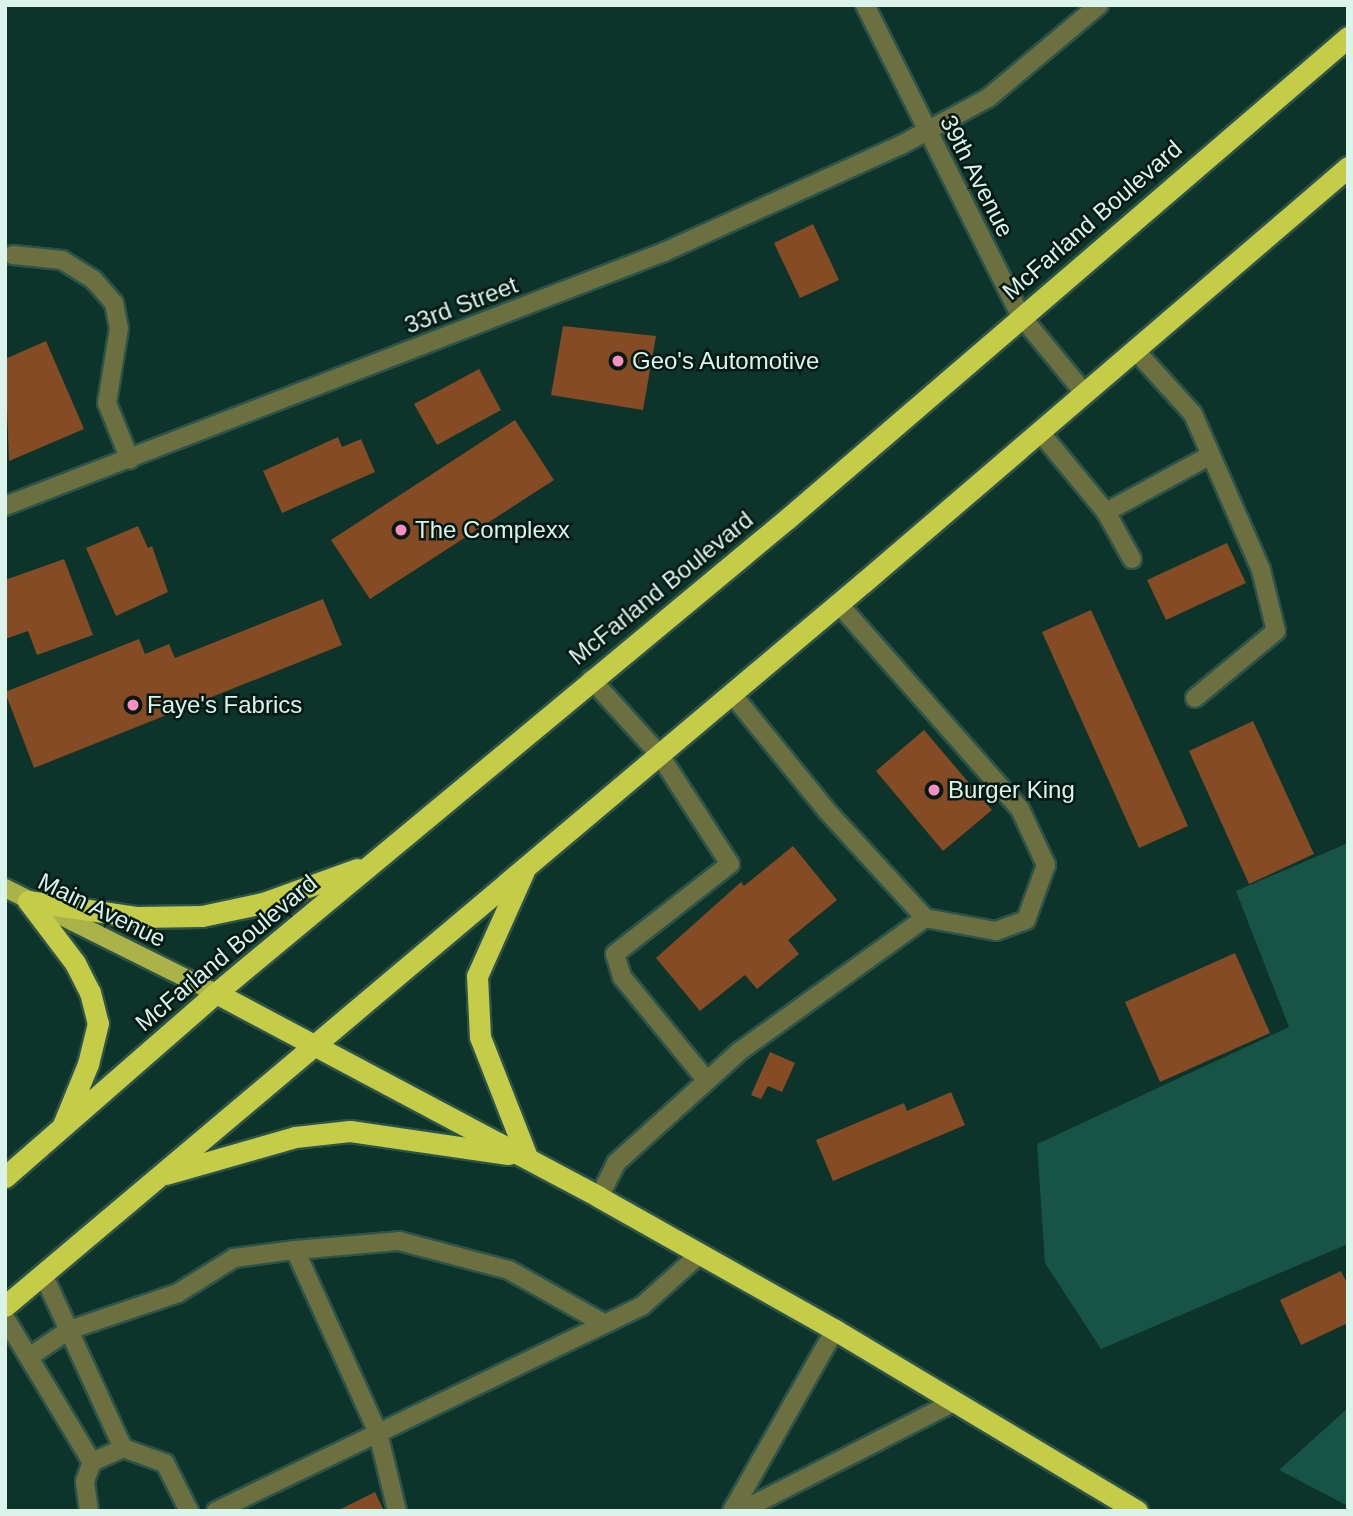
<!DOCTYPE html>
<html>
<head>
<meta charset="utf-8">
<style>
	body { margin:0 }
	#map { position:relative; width:1353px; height:1516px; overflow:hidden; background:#0c342a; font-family:Arial,sans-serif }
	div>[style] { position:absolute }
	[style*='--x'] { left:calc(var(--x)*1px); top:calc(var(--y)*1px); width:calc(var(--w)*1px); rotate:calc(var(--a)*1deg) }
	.green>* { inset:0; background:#185445 }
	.building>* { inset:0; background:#844b24 }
	.roads { filter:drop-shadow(2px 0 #2d5349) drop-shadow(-2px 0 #2d5349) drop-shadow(0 2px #2d5349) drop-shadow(0 -2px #2d5349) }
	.minor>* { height:18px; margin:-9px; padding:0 9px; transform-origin:9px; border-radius:9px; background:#6c7040 }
	.major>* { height:18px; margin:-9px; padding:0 9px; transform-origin:9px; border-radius:9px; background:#abb348 }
	.highway>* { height:21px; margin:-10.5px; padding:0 10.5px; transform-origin:10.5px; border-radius:10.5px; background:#c5cd48 }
	.dots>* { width:19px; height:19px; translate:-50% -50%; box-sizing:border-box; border:4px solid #041913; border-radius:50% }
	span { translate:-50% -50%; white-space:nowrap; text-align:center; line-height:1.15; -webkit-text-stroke:5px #041913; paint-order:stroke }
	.street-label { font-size:24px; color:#daf4eb }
	.poi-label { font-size:24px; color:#daf4eb }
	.left { translate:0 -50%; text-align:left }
	.frame { position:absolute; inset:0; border:7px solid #daf4eb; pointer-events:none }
</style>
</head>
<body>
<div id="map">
	<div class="green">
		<i style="clip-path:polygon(1348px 843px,1348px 1244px,1101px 1349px,1045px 1263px,1037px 1144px,1289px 1027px,1236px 891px)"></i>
		<i style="clip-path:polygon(1348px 1408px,1348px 1506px,1279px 1470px)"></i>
	</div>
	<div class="building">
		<i style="clip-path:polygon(813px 224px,839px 280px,800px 298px,774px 243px)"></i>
		<i style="clip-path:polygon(563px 326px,656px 336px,643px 410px,551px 395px)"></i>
		<i style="clip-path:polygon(46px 341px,84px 429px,9px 461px,5px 359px)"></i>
		<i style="clip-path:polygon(479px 369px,501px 410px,437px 445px,414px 404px)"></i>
		<i style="clip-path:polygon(515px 420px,554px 480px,370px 599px,331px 540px)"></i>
		<i style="clip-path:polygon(338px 437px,342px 447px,361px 439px,375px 472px,282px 513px,263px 471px)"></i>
		<i style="clip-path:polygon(138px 526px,148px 548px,152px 546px,168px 592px,116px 616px,86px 548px)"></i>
		<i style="clip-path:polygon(1227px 543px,1246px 583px,1166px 620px,1147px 580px)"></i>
		<i style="clip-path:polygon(64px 559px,93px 635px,37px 655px,28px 631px,5px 639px,5px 580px)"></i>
		<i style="clip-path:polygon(323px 599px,342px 645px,34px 768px,5px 692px,139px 639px,145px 654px,169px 644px,175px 658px)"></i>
		<i style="clip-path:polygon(1091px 610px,1188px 826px,1139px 848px,1042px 632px)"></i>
		<i style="clip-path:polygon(1253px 721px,1314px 854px,1249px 884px,1189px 751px)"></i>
		<i style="clip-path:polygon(924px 730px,992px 810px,943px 851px,876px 771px)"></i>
		<i style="clip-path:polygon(793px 846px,837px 900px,788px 940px,799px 954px,757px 989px,745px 975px,700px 1011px,656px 958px,741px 882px,744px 886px)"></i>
		<i style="clip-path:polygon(1235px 953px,1270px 1033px,1160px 1082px,1125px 1002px)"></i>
		<i style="clip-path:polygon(770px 1052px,795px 1063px,782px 1092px,768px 1086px,761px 1099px,751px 1095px)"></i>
		<i style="clip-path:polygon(951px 1092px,965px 1125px,833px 1181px,816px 1140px,904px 1103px,907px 1111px)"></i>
		<i style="clip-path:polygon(1341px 1271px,1348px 1285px,1348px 1323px,1301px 1345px,1280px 1300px)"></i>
		<i style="clip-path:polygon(375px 1492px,384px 1511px,337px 1511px)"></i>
	</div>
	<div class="roads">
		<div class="minor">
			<i style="--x:865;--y:5;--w:348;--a:63.4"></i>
			<i style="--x:1021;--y:316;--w:101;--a:50.6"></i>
			<i style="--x:13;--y:255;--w:49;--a:5.8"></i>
			<i style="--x:62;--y:260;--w:36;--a:32"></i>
			<i style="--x:93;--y:279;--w:32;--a:49"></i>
			<i style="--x:114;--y:303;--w:25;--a:79"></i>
			<i style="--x:119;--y:328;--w:76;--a:99.1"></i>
			<i style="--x:107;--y:403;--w:61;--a:68"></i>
			<i style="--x:1136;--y:351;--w:85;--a:47.9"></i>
			<i style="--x:1193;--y:414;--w:170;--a:66.4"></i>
			<i style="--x:1261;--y:570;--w:63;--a:76.2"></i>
			<i style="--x:1276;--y:631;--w:105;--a:140.4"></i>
			<i style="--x:1040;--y:432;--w:104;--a:50.5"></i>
			<i style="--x:5;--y:506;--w:706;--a:-21.08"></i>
			<i style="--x:664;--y:252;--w:260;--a:-24.3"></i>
			<i style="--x:901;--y:145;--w:99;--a:-28.4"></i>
			<i style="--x:988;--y:98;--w:145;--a:-40"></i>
			<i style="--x:1132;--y:559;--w:54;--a:-119"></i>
			<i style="--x:1106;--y:512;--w:119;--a:-28.5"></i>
			<i style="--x:591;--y:679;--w:101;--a:47.8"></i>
			<i style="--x:659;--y:754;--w:131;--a:57.2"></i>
			<i style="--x:730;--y:864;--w:146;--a:142"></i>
			<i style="--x:615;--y:954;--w:24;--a:73"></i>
			<i style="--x:622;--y:977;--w:134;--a:50.7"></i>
			<i style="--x:732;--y:694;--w:152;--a:50.9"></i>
			<i style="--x:828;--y:812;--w:144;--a:47.5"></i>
			<i style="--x:925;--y:918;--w:72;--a:10.4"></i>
			<i style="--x:996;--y:931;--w:32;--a:-20"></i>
			<i style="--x:1026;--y:920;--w:59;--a:-70"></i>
			<i style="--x:1046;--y:865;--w:62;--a:-114.9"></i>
			<i style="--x:1020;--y:809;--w:275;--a:-131.5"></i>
			<i style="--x:599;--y:1197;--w:38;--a:-63"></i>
			<i style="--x:616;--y:1163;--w:167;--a:-42.1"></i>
			<i style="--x:740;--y:1051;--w:228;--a:-35.7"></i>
			<i style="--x:295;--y:1250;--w:104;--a:-4.9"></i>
			<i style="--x:399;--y:1241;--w:114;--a:14.8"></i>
			<i style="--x:509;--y:1270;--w:110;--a:29.4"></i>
			<i style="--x:43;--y:1274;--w:192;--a:65.3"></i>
			<i style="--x:5;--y:1318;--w:168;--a:58.9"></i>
			<i style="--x:29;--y:1357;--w:48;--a:-34"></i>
			<i style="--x:69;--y:1330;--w:115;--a:-18.7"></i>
			<i style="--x:178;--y:1293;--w:66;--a:-32"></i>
			<i style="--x:234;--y:1258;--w:62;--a:-7.5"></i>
			<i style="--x:295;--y:1250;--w:201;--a:65.6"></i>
			<i style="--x:378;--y:1433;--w:80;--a:76.3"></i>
			<i style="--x:89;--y:1511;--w:30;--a:-98"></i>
			<i style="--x:85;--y:1481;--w:20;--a:-70"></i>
			<i style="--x:92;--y:1462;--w:34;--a:-24"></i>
			<i style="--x:123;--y:1448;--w:45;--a:19.7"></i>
			<i style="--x:165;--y:1463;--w:54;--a:63.4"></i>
			<i style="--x:216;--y:1511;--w:473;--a:-25.7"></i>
			<i style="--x:642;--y:1306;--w:78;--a:-41.9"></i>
			<i style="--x:732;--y:1511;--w:208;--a:-60.4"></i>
			<i style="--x:741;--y:1511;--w:239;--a:-27.1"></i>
		</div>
		<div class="major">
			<i style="--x:5;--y:888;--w:236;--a:26.5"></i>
		</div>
		<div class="highway">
			<i style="--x:524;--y:871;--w:115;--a:114.1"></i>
			<i style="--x:477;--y:976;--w:61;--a:87.2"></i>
			<i style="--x:480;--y:1037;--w:129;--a:68.6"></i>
			<i style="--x:28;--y:901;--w:109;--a:8.4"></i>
			<i style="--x:136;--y:917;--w:66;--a:-0.9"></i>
			<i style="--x:202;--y:916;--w:62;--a:-12"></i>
			<i style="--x:263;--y:903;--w:100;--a:-19.9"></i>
			<i style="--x:28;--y:901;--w:78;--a:52.8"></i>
			<i style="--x:75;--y:963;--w:33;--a:63"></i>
			<i style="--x:90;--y:992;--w:32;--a:76"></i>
			<i style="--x:98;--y:1023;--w:42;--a:103.7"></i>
			<i style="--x:88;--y:1064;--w:66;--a:112.3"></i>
			<i style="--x:216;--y:993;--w:434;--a:28"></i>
			<i style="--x:599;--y:1197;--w:271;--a:29.4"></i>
			<i style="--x:835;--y:1330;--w:352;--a:30.9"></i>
			<i style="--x:166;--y:1174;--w:134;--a:-16"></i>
			<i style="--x:295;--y:1137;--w:55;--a:-6.2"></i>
			<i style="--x:350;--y:1131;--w:160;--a:8.3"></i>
			<i style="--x:5;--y:1177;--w:280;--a:-41.1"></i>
			<i style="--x:216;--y:993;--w:742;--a:-39.7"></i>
			<i style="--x:787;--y:519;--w:740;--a:-40.67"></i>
			<i style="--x:5;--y:1306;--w:1123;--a:-40.13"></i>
			<i style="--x:864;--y:582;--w:638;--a:-40.61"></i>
		</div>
	</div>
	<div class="dots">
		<i style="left:618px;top:361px;background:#fd8ebf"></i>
		<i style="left:401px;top:530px;background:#fd8ebf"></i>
		<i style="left:133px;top:705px;background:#fd8ebf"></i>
		<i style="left:934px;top:790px;background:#fd8ebf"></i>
	</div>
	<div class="street-label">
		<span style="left:977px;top:176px;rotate:63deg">39th Avenue</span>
		<span style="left:1092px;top:220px;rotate:-41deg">McFarland Boulevard</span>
		<span style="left:461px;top:305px;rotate:-21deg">33rd Street</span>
		<span style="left:661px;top:588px;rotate:-39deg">McFarland Boulevard</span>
		<span style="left:102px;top:910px;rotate:26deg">Main Avenue</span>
		<span style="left:226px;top:953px;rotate:-40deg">McFarland Boulevard</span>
	</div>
	<div class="poi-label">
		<span class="left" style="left:632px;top:361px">Geo's Automotive</span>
		<span class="left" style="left:415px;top:530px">The Complexx</span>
		<span class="left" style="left:147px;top:705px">Faye's Fabrics</span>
		<span class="left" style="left:948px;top:790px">Burger King</span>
	</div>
	<div class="frame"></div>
</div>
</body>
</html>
